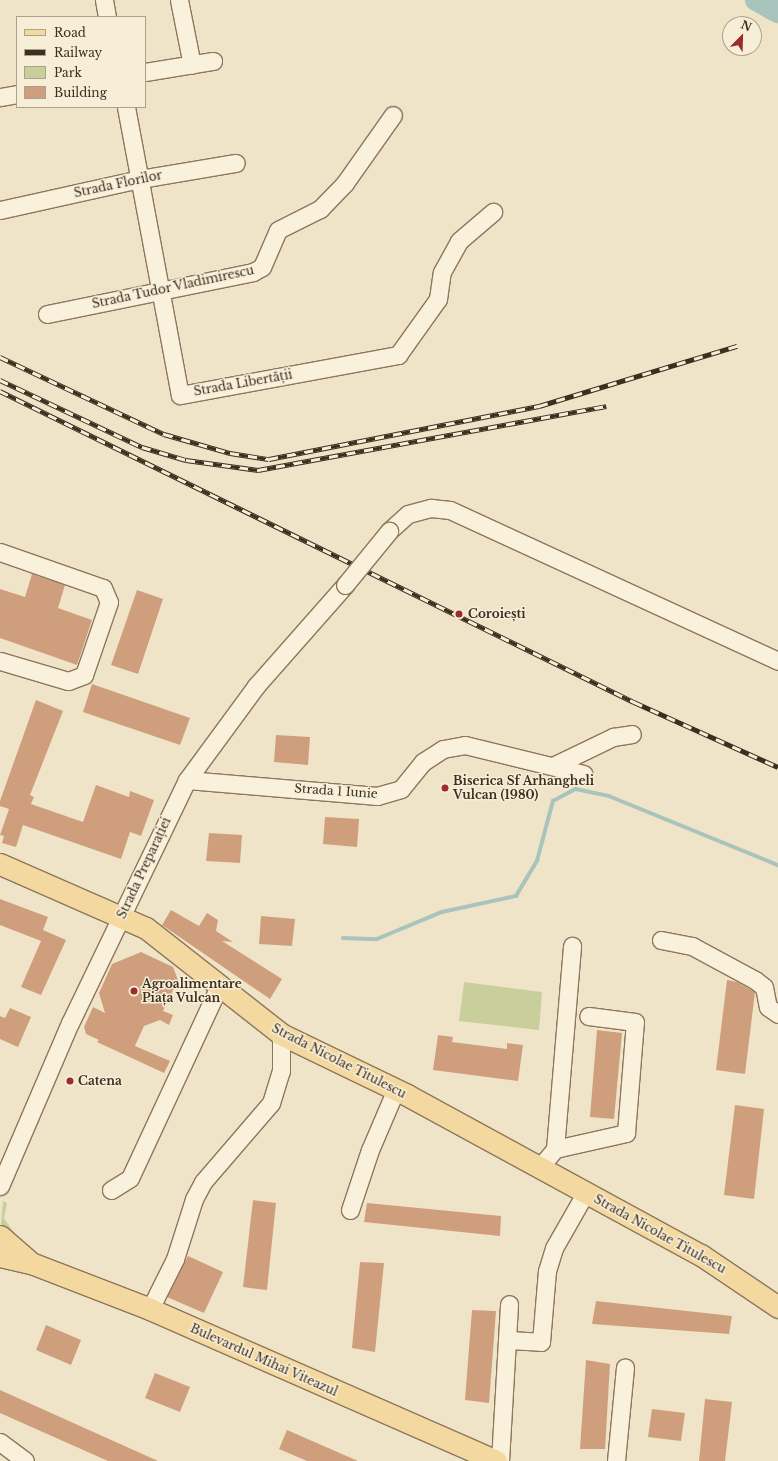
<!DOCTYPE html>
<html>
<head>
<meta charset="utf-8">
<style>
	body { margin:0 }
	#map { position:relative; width:778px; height:1461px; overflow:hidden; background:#f0e4c8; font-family:"Libre Baskerville",serif }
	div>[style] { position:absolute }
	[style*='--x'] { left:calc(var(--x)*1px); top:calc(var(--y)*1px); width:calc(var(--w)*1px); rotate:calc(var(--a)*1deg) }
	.green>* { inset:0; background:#c9cf9b }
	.stream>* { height:3.5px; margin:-1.75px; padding:0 1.75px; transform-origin:1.75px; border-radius:1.75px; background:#a9c4bc }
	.river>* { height:22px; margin:-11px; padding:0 11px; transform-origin:11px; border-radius:11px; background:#a9c4bc }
	.building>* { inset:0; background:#cf9f7d }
	.roads { filter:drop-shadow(1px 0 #8d765c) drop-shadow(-1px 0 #8d765c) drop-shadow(0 1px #8d765c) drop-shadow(0 -1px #8d765c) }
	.minor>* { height:17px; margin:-8.5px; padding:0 8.5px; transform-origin:8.5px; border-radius:8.5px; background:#faf1dc }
	.major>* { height:21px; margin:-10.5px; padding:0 10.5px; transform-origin:10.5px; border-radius:10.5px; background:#f3d9a0 }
	.rail>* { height:4.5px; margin-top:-2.25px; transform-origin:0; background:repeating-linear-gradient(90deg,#f7eed8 0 9px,#3d2e20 0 18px); box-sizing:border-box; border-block:1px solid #3d2e20 }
	.bridges { filter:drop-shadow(1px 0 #8d765c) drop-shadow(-1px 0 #8d765c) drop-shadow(0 1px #8d765c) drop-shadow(0 -1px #8d765c) }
	.minor-bridge>* { height:17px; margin:-8.5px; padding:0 8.5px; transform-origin:8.5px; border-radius:8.5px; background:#faf1dc }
	.dots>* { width:11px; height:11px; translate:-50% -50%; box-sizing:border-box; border:2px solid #f7eed8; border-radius:50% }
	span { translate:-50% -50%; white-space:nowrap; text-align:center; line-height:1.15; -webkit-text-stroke:3px #f7eed8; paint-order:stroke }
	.street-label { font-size:12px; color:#3d2e20 }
	.poi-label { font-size:12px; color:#3d2e20; font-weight:700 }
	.left { translate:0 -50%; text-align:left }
	.legend { position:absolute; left:16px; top:16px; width:130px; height:92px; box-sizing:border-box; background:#f7eed8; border:1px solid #ada18e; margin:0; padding:5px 7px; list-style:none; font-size:12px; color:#3d2e20 }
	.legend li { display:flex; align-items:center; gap:8px; height:20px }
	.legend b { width:20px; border:1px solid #ada18e }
	.north { position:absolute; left:722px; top:16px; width:40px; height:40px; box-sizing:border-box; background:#f7eed8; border:1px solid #ada18e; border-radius:50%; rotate:23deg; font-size:11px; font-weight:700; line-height:16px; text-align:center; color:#3d2e20 }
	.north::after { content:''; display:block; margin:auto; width:14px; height:18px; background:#9e2a2b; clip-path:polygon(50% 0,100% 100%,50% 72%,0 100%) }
</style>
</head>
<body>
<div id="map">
	<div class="green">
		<i style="clip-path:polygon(464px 982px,542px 992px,539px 1030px,459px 1021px)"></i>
		<i style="clip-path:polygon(3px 1201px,7px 1203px,4px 1218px,14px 1233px,12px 1238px,1px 1224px)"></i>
	</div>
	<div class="stream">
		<i style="--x:343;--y:938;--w:34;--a:2"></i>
		<i style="--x:377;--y:939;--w:70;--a:-22.6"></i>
		<i style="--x:442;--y:912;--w:76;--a:-12.2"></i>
		<i style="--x:516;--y:896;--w:41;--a:-59"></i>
		<i style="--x:537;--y:861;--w:62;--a:-75.1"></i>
		<i style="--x:553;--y:801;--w:26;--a:-28"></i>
		<i style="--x:576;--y:789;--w:34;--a:12"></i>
		<i style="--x:609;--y:796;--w:183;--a:22.2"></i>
	</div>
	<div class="river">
		<i style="--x:756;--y:0;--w:25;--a:29"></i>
	</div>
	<div class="building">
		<i style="clip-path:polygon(32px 574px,65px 585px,58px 608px,92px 620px,77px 665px,0 638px,0 589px,25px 597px)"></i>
		<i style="clip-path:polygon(137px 590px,163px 599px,138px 674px,111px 665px)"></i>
		<i style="clip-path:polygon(92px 684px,190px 718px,180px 745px,83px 712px)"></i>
		<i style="clip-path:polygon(36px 700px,63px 711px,30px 795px,34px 797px,31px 804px,83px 822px,96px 785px,129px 797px,130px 791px,154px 800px,141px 836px,130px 832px,121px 859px,23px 825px,16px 847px,2px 843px,4px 836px,0 835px,9px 809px,0 806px,0 801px)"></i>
		<i style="clip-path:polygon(276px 735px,310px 737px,308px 765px,274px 762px)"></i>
		<i style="clip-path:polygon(325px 817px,359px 819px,357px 847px,323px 844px)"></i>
		<i style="clip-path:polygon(209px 833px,242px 835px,240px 863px,206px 861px)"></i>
		<i style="clip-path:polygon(0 899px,48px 917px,43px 930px,66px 940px,41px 995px,21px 987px,41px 941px,0 925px)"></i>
		<i style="clip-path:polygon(171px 910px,199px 926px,207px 913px,218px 920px,216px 931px,233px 942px,222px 941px,282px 979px,270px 999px,162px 925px)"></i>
		<i style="clip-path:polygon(261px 916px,295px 919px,292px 946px,259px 944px)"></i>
		<i style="clip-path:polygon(141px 952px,173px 967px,178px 980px,163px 1011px,173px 1015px,169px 1025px,160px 1020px,144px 1026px,135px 1046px,170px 1061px,164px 1073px,97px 1042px,99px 1040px,86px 1034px,84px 1027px,93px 1007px,105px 1013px,99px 993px,112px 964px)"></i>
		<i style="clip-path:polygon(727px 980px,737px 982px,755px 992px,745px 1074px,716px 1070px)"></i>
		<i style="clip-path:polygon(10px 1008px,31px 1017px,18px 1047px,0 1039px,0 1016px,5px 1018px)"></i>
		<i style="clip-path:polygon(597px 1030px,622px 1033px,614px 1119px,590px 1117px)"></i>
		<i style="clip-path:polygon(438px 1035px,453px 1037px,452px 1042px,507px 1049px,507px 1043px,523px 1045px,518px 1081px,433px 1070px)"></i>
		<i style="clip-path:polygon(735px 1105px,764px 1109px,754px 1199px,724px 1195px)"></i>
		<i style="clip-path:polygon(253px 1200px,276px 1203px,267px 1290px,243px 1287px)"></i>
		<i style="clip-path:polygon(367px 1203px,501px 1216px,500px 1236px,364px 1222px)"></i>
		<i style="clip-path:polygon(188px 1256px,223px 1272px,204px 1313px,167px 1297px)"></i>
		<i style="clip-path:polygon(360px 1262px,384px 1263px,375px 1352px,352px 1348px)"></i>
		<i style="clip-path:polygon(596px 1301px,732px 1316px,729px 1334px,592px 1324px)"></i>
		<i style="clip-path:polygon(472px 1310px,496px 1311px,489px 1403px,465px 1400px)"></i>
		<i style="clip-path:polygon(46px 1325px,81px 1340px,71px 1365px,36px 1350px)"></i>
		<i style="clip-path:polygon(586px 1360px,610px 1364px,605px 1449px,580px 1449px)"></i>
		<i style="clip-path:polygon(155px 1373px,190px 1387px,180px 1412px,145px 1398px)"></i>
		<i style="clip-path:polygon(0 1390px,158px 1461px,108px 1461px,0 1413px)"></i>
		<i style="clip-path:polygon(705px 1399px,732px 1402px,725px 1461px,699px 1461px)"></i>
		<i style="clip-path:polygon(652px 1409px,685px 1413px,681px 1441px,648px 1437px)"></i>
		<i style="clip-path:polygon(287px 1430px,358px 1461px,307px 1461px,279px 1449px)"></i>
	</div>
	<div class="roads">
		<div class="minor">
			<i style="--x:104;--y:0;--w:17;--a:80"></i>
			<i style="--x:179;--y:0;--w:66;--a:78.7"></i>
			<i style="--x:145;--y:72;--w:69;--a:-9.2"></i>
			<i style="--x:0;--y:97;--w:17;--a:-10"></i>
			<i style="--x:126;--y:107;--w:293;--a:79.4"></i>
			<i style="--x:180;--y:395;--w:222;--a:-10.4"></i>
			<i style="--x:398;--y:355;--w:69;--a:-54.5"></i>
			<i style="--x:438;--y:299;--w:27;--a:-82"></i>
			<i style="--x:442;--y:272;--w:35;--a:-61"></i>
			<i style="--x:459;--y:241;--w:45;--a:-40.5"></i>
			<i style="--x:0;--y:210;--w:143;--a:-12.5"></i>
			<i style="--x:140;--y:179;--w:97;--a:-9.5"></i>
			<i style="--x:47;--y:314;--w:210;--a:-11.5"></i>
			<i style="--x:253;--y:272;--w:10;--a:-29"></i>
			<i style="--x:262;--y:267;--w:40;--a:-66.6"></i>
			<i style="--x:278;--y:230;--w:47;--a:-26.6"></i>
			<i style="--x:320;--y:209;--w:36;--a:-46"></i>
			<i style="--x:345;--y:183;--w:83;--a:-54.8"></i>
			<i style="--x:389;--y:531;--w:25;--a:-42"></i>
			<i style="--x:408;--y:514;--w:24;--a:-15"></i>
			<i style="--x:431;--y:508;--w:19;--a:6"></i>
			<i style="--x:450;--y:510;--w:361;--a:24.7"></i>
			<i style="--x:0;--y:552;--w:109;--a:19.3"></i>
			<i style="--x:103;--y:588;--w:15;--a:67"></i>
			<i style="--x:109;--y:602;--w:77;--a:108.9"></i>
			<i style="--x:84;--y:675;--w:17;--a:159"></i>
			<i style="--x:68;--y:681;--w:71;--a:-163.6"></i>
			<i style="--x:553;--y:766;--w:67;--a:-25.8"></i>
			<i style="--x:613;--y:737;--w:19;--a:-9"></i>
			<i style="--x:187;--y:780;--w:191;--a:4.8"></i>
			<i style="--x:377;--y:796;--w:25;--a:-16"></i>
			<i style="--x:401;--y:789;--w:35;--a:-51"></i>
			<i style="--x:423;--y:762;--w:24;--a:-33"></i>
			<i style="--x:443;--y:749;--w:22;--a:-10"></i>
			<i style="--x:465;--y:745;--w:122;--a:13.7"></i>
			<i style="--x:661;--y:940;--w:32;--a:11"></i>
			<i style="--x:692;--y:946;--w:72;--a:28.4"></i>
			<i style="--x:755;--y:980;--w:11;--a:38"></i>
			<i style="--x:764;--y:987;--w:20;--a:79"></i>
			<i style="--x:768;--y:1007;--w:12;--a:35"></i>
			<i style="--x:555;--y:1149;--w:204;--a:-85.2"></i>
			<i style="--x:540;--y:1167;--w:23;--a:-50"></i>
			<i style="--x:555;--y:1149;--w:73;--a:-12.7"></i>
			<i style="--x:626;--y:1133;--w:111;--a:-85.4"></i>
			<i style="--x:635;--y:1022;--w:47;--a:-172.7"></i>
			<i style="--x:0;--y:1186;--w:177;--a:-66.8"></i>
			<i style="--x:70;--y:1023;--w:270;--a:-64.3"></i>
			<i style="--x:187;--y:780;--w:117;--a:-53.7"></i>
			<i style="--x:256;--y:686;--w:135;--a:-48.6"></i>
			<i style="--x:111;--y:1190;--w:22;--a:-32"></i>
			<i style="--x:130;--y:1178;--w:212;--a:-65.1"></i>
			<i style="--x:350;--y:1210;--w:63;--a:-71.6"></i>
			<i style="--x:370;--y:1150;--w:66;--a:-66.9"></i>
			<i style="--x:150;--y:1309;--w:56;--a:-63.4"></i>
			<i style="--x:175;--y:1259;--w:63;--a:-72.4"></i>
			<i style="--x:194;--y:1199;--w:19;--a:-62"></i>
			<i style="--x:203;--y:1182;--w:104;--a:-49.3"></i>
			<i style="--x:271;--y:1103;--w:34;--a:-73"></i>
			<i style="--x:281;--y:1071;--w:37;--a:-90"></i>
			<i style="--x:507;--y:1340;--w:34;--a:3"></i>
			<i style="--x:541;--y:1342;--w:71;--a:-85.2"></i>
			<i style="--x:547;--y:1271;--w:24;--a:-73"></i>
			<i style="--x:554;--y:1248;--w:64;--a:-60.3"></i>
			<i style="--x:0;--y:1442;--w:31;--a:37"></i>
			<i style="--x:500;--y:1461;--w:157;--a:-86.7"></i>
			<i style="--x:616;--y:1461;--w:94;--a:-84.5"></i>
		</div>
		<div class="major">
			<i style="--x:0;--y:864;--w:159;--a:23.7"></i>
			<i style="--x:146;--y:928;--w:172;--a:38.1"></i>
			<i style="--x:281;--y:1034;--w:140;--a:25.8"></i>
			<i style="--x:407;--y:1095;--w:335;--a:28.6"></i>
			<i style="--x:701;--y:1255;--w:93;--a:34"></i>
			<i style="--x:0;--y:1236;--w:38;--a:41"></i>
			<i style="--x:0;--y:1256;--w:32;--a:13"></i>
			<i style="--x:31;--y:1263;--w:128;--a:21.1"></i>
			<i style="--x:150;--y:1309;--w:378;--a:23.7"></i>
		</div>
	</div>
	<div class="rail">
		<i style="--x:0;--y:357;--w:181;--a:25.2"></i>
		<i style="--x:164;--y:434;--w:69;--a:16.1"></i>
		<i style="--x:230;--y:453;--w:39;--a:9"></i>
		<i style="--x:269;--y:459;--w:275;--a:-11.1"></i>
		<i style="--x:539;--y:406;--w:207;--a:-16.9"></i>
		<i style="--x:0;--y:380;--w:157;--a:25.3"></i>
		<i style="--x:142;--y:447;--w:46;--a:16.5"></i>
		<i style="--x:186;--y:460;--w:73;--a:7.9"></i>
		<i style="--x:258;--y:470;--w:354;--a:-10.4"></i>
		<i style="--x:0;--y:391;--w:706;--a:26.13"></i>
		<i style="--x:634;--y:702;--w:158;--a:24.3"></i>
	</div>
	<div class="bridges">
		<div class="minor-bridge">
			<i style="--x:345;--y:585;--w:70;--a:-50.8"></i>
		</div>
	</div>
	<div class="dots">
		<i style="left:459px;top:614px;background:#9e2a2b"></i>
		<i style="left:445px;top:788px;background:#9e2a2b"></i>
		<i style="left:134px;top:991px;background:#9e2a2b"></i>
		<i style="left:70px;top:1081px;background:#9e2a2b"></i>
	</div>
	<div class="street-label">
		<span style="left:118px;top:184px;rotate:-12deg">Strada Florilor</span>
		<span style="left:173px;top:287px;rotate:-12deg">Strada Tudor Vladimirescu</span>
		<span style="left:243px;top:383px;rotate:-10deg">Strada Libertății</span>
		<span style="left:336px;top:791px;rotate:4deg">Strada 1 Iunie</span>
		<span style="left:144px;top:868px;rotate:-65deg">Strada Preparației</span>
		<span style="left:339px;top:1061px;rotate:27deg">Strada Nicolae Titulescu</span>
		<span style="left:660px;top:1234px;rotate:29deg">Strada Nicolae Titulescu</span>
		<span style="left:264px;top:1360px;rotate:24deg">Bulevardul Mihai Viteazul</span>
	</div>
	<div class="poi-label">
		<span class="left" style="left:468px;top:614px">Coroiești</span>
		<span class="left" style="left:453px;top:788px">Biserica Sf Arhangheli<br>Vulcan (1980)</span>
		<span class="left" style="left:142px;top:991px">Agroalimentare<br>Piața Vulcan</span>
		<span class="left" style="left:78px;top:1081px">Catena</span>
	</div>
	<ul class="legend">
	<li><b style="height:5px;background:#f3d9a0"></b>Road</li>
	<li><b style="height:5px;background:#3d2e20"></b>Railway</li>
	<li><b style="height:11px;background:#c9cf9b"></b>Park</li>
	<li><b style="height:11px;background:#cf9f7d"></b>Building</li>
	</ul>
	<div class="north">N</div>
</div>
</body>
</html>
